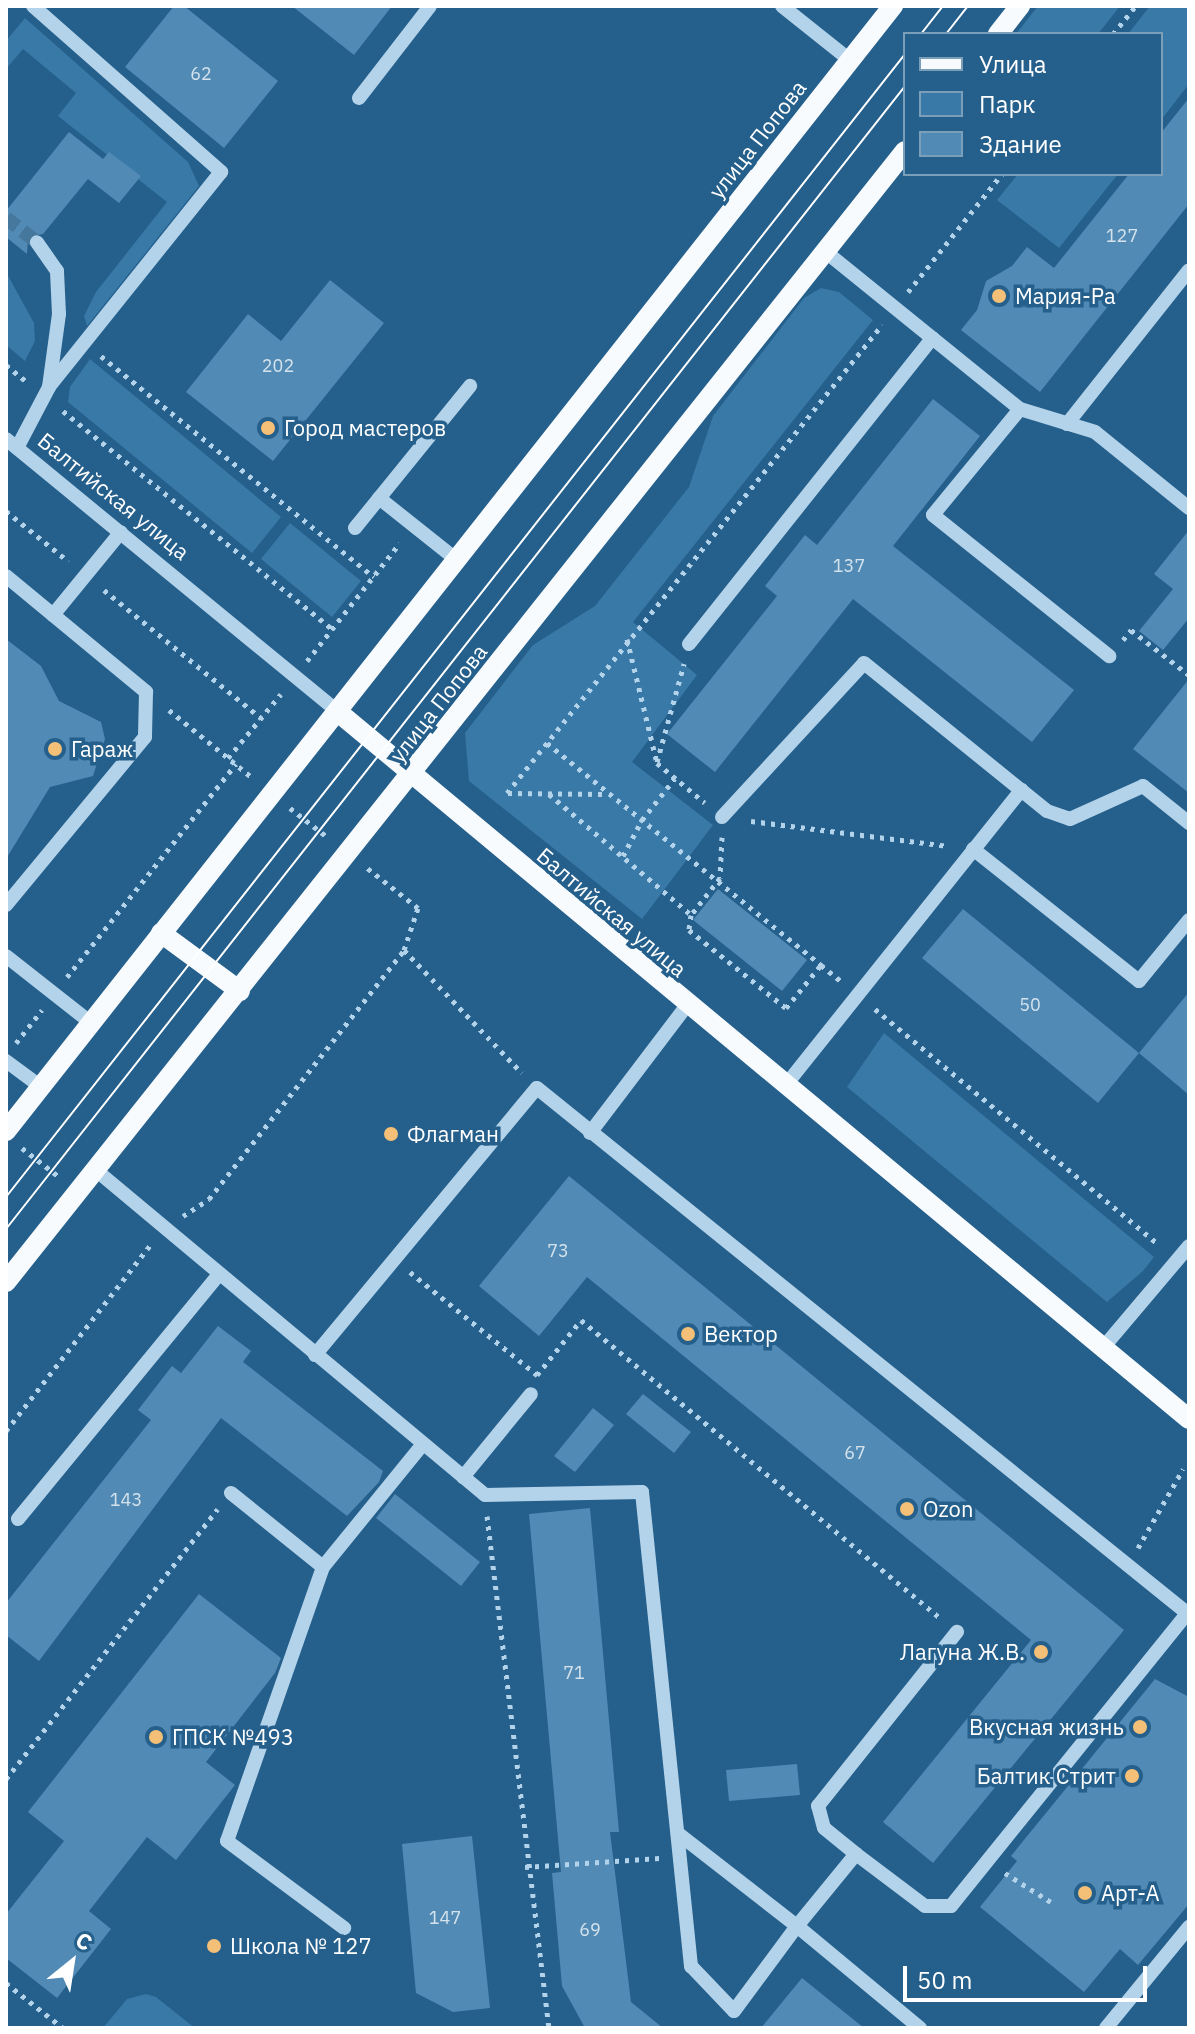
<!DOCTYPE html>
<html>
<head>
<meta charset="utf-8">
<style>
	body { margin:0 }
	#map { position:relative; width:1195px; height:2034px; overflow:hidden; background:#255f8b; font-family:"IBM Plex Sans",sans-serif }
	div>[style] { position:absolute }
	[style*='--x'] { left:calc(var(--x)*1px); top:calc(var(--y)*1px); width:calc(var(--w)*1px); rotate:calc(var(--a)*1deg) }
	.green>* { inset:0; background:#3979a8 }
	.building>* { inset:0; background:#518ab4 }
	.minor-tunnel>* { height:14px; margin-top:-7px; transform-origin:0; background:repeating-linear-gradient(90deg,#46779c 0 14px,transparent 0 21px) }
	.path>* { height:5px; margin-top:-2.5px; transform-origin:0; background:repeating-linear-gradient(90deg,#b3d3ea 0 4px,transparent 0 10px) }
	.minor>* { height:14px; margin:-7px; padding:0 7px; transform-origin:7px; border-radius:7px; background:#b3d3ea }
	.major>* { height:20px; margin:-10px; padding:0 10px; transform-origin:10px; border-radius:10px; background:#f7fbfe }
	.tram>* { height:2px; margin:-1px; padding:0 1px; transform-origin:1px; border-radius:1px; background:#fff }
	.dots>* { width:22px; height:22px; translate:-50% -50%; box-sizing:border-box; border:4px solid #255f8b; border-radius:50% }
	span { translate:-50% -50%; white-space:nowrap; text-align:center; line-height:1.15; -webkit-text-stroke:7px #255f8b; paint-order:stroke }
	.number-label { font-size:18px; color:#d4e2ec }
	.number-label span { -webkit-text-stroke-width:0 }
	.street-label { font-size:22px; color:#fff }
	.poi-label { font-size:22px; color:#fff }
	.left { translate:0 -50%; text-align:left }
	.right { translate:-100% -50%; text-align:right }
	.frame { position:absolute; inset:0; border:8px solid #fff; pointer-events:none }
	.legend { position:absolute; left:903px; top:32px; width:260px; height:144px; box-sizing:border-box; background:#255f8b; border:2px solid #7c9fb9; margin:0; padding:10px 14px; list-style:none; font-size:24px; color:#fff }
	.legend li { display:flex; align-items:center; gap:16px; height:40px }
	.legend b { width:40px; border:2px solid #7c9fb9 }
	.north { position:absolute; left:32px; top:1922px; width:80px; height:80px; -webkit-text-stroke:6px #255f8b; paint-order:stroke; rotate:30deg; font-size:22px; font-weight:700; line-height:32px; text-align:center; color:#fff }
	.north::after { content:''; display:block; margin:auto; width:28px; height:36px; background:#fff; clip-path:polygon(50% 0,100% 100%,50% 72%,0 100%) }
	.scale { position:absolute; left:903px; top:1966px; width:244px; height:36px; box-sizing:border-box; border:4px solid #fff; border-top:0; padding-left:10px; font-size:24px; line-height:28px; white-space:nowrap; color:#fff; -webkit-text-stroke:6px #255f8b; paint-order:stroke }
</style>
</head>
<body>
<div id="map">
	<div class="green">
		<i style="clip-path:polygon(1038px 6px,1120px 6px,1098px 34px,1016px 34px)"></i>
		<i style="clip-path:polygon(1150px 6px,1189px 6px,1189px 84px,1161px 120px,1161px 34px,1128px 34px)"></i>
		<i style="clip-path:polygon(25px 18px,188px 162px,199px 186px,87px 326px,84px 316px,96px 292px,167px 202px,58px 116px,76px 93px,23px 49px,6px 69px,6px 41px)"></i>
		<i style="clip-path:polygon(1018px 174px,1118px 174px,1059px 248px,997px 200px)"></i>
		<i style="clip-path:polygon(6px 272px,34px 323px,35px 341px,25px 361px,6px 345px)"></i>
		<i style="clip-path:polygon(821px 288px,839px 292px,873px 320px,633px 622px,697px 675px,632px 762px,713px 825px,642px 919px,469px 781px,465px 733px,533px 645px,595px 606px,689px 487px,713px 416px,804px 298px)"></i>
		<i style="clip-path:polygon(90px 359px,281px 517px,252px 553px,68px 402px,70px 387px)"></i>
		<i style="clip-path:polygon(290px 523px,361px 581px,332px 617px,261px 559px)"></i>
		<i style="clip-path:polygon(884px 1033px,1154px 1257px,1143px 1271px,1107px 1302px,847px 1087px)"></i>
		<i style="clip-path:polygon(146px 1994px,156px 1997px,195px 2028px,103px 2028px,127px 1999px)"></i>
	</div>
	<div class="building">
		<i style="clip-path:polygon(174px 6px,184px 6px,278px 81px,224px 148px,125px 67px)"></i>
		<i style="clip-path:polygon(292px 6px,392px 6px,354px 55px)"></i>
		<i style="clip-path:polygon(1189px 98px,1189px 204px,1040px 392px,961px 330px,977px 310px,986px 281px,1012px 266px,1027px 247px,1054px 268px,1129px 174px,1161px 174px,1161px 133px)"></i>
		<i style="clip-path:polygon(69px 132px,103px 159px,109px 152px,141px 176px,119px 203px,88px 179px,43px 234px,28px 237px,27px 254px,6px 237px,6px 211px)"></i>
		<i style="clip-path:polygon(330px 280px,384px 323px,273px 461px,186px 392px,248px 314px,281px 341px)"></i>
		<i style="clip-path:polygon(933px 399px,980px 436px,893px 546px,1074px 690px,1032px 742px,853px 599px,715px 772px,667px 734px,777px 596px,765px 586px,805px 535px,817px 545px)"></i>
		<i style="clip-path:polygon(1189px 530px,1189px 618px,1163px 650px,1139px 631px,1173px 589px,1154px 574px)"></i>
		<i style="clip-path:polygon(6px 639px,41px 666px,59px 701px,101px 722px,105px 739px,93px 776px,50px 787px,6px 859px)"></i>
		<i style="clip-path:polygon(1189px 679px,1189px 793px,1133px 749px)"></i>
		<i style="clip-path:polygon(718px 889px,807px 960px,782px 991px,693px 920px)"></i>
		<i style="clip-path:polygon(963px 909px,1139px 1053px,1098px 1103px,922px 958px)"></i>
		<i style="clip-path:polygon(1189px 992px,1189px 1095px,1139px 1053px)"></i>
		<i style="clip-path:polygon(569px 1176px,1124px 1630px,933px 1863px,883px 1822px,1031px 1640px,587px 1277px,539px 1336px,479px 1286px)"></i>
		<i style="clip-path:polygon(218px 1326px,251px 1351px,243px 1362px,383px 1471px,379px 1482px,347px 1516px,221px 1418px,39px 1661px,6px 1635px,6px 1603px,151px 1420px,138px 1410px,172px 1366px,181px 1373px)"></i>
		<i style="clip-path:polygon(643px 1394px,691px 1432px,674px 1453px,626px 1414px)"></i>
		<i style="clip-path:polygon(593px 1408px,614px 1425px,575px 1472px,554px 1456px)"></i>
		<i style="clip-path:polygon(395px 1494px,480px 1562px,461px 1586px,376px 1518px)"></i>
		<i style="clip-path:polygon(590px 1508px,619px 1832px,610px 1832px,631px 2002px,663px 2028px,585px 2028px,562px 1986px,552px 1873px,561px 1872px,529px 1514px)"></i>
		<i style="clip-path:polygon(199px 1594px,281px 1658px,275px 1673px,206px 1762px,235px 1785px,176px 1860px,147px 1837px,89px 1911px,111px 1929px,57px 1998px,6px 1958px,6px 1914px,64px 1841px,28px 1812px)"></i>
		<i style="clip-path:polygon(1155px 1679px,1189px 1697px,1189px 1904px,1138px 1965px,1120px 1949px,1084px 1992px,980px 1907px,1017px 1861px,1011px 1856px)"></i>
		<i style="clip-path:polygon(797px 1764px,800px 1795px,729px 1801px,726px 1770px)"></i>
		<i style="clip-path:polygon(472px 1836px,490px 2008px,453px 2012px,416px 1993px,402px 1844px)"></i>
		<i style="clip-path:polygon(802px 1978px,864px 2028px,761px 2028px)"></i>
	</div>
	<div class="minor-tunnel">
		<i style="--x:6;--y:218;--w:39;--a:38"></i>
	</div>
	<div class="path">
		<i style="--x:1113;--y:34;--w:36;--a:-51"></i>
		<i style="--x:908;--y:292;--w:151;--a:-51.5"></i>
		<i style="--x:101;--y:356;--w:351;--a:39"></i>
		<i style="--x:6;--y:365;--w:27;--a:39"></i>
		<i style="--x:63;--y:411;--w:346;--a:39"></i>
		<i style="--x:6;--y:511;--w:80;--a:38.9"></i>
		<i style="--x:104;--y:590;--w:203;--a:39.2"></i>
		<i style="--x:627;--y:639;--w:128;--a:76.4"></i>
		<i style="--x:657;--y:763;--w:62;--a:39.8"></i>
		<i style="--x:1123;--y:640;--w:13;--a:-51"></i>
		<i style="--x:1131;--y:630;--w:73;--a:37.8"></i>
		<i style="--x:307;--y:661;--w:150;--a:-51.8"></i>
		<i style="--x:169;--y:710;--w:109;--a:39.1"></i>
		<i style="--x:547;--y:743;--w:353;--a:39"></i>
		<i style="--x:228;--y:758;--w:83;--a:-50.4"></i>
		<i style="--x:657;--y:762;--w:102;--a:-74.6"></i>
		<i style="--x:507;--y:793;--w:600;--a:-51.3"></i>
		<i style="--x:508;--y:793;--w:98;--a:0.6"></i>
		<i style="--x:549;--y:794;--w:187;--a:40.4"></i>
		<i style="--x:290;--y:808;--w:46;--a:37.9"></i>
		<i style="--x:751;--y:821;--w:199;--a:7.2"></i>
		<i style="--x:722;--y:837;--w:41;--a:92.8"></i>
		<i style="--x:720;--y:878;--w:47;--a:128.1"></i>
		<i style="--x:691;--y:915;--w:15;--a:98"></i>
		<i style="--x:689;--y:930;--w:124;--a:38.8"></i>
		<i style="--x:786;--y:1008;--w:55;--a:-50.9"></i>
		<i style="--x:821;--y:965;--w:27;--a:39"></i>
		<i style="--x:623;--y:856;--w:41;--a:-62.2"></i>
		<i style="--x:642;--y:820;--w:53;--a:-51.8"></i>
		<i style="--x:404;--y:950;--w:170;--a:46.2"></i>
		<i style="--x:67;--y:977;--w:272;--a:-51.6"></i>
		<i style="--x:875;--y:1009;--w:369;--a:39.7"></i>
		<i style="--x:16;--y:1043;--w:42;--a:-51.8"></i>
		<i style="--x:22;--y:1148;--w:46;--a:37.9"></i>
		<i style="--x:183;--y:1216;--w:31;--a:-33"></i>
		<i style="--x:209;--y:1199;--w:316;--a:-51.9"></i>
		<i style="--x:404;--y:950;--w:44;--a:-71.6"></i>
		<i style="--x:418;--y:908;--w:66;--a:-141.7"></i>
		<i style="--x:410;--y:1272;--w:164;--a:39"></i>
		<i style="--x:537;--y:1375;--w:70;--a:-51.3"></i>
		<i style="--x:581;--y:1320;--w:468;--a:39.7"></i>
		<i style="--x:6;--y:1431;--w:238;--a:-52.2"></i>
		<i style="--x:487;--y:1516;--w:516;--a:83.1"></i>
		<i style="--x:1138;--y:1548;--w:91;--a:-60.3"></i>
		<i style="--x:6;--y:1779;--w:343;--a:-51.9"></i>
		<i style="--x:525;--y:1867;--w:135;--a:-3.8"></i>
		<i style="--x:1005;--y:1873;--w:54;--a:32.2"></i>
		<i style="--x:6;--y:1983;--w:73;--a:38.3"></i>
	</div>
	<div class="minor">
		<i style="--x:33;--y:6;--w:251;--a:41.4"></i>
		<i style="--x:221;--y:172;--w:275;--a:128.7"></i>
		<i style="--x:782;--y:6;--w:87;--a:38.5"></i>
		<i style="--x:359;--y:98;--w:116;--a:-52.3"></i>
		<i style="--x:826;--y:252;--w:250;--a:39"></i>
		<i style="--x:1020;--y:409;--w:78;--a:17"></i>
		<i style="--x:1095;--y:432;--w:121;--a:39"></i>
		<i style="--x:1020;--y:409;--w:137;--a:129.4"></i>
		<i style="--x:933;--y:515;--w:226;--a:38.7"></i>
		<i style="--x:1067;--y:424;--w:196;--a:-51.6"></i>
		<i style="--x:6;--y:439;--w:430;--a:39.4"></i>
		<i style="--x:17;--y:448;--w:69;--a:-62.3"></i>
		<i style="--x:49;--y:387;--w:74;--a:-82.2"></i>
		<i style="--x:59;--y:314;--w:43;--a:-92.7"></i>
		<i style="--x:57;--y:271;--w:35;--a:-125"></i>
		<i style="--x:379;--y:498;--w:100;--a:38.5"></i>
		<i style="--x:355;--y:528;--w:183;--a:-51"></i>
		<i style="--x:6;--y:576;--w:182;--a:39.6"></i>
		<i style="--x:146;--y:692;--w:45;--a:91.3"></i>
		<i style="--x:145;--y:737;--w:218;--a:129.6"></i>
		<i style="--x:53;--y:615;--w:107;--a:-50.7"></i>
		<i style="--x:689;--y:644;--w:391;--a:-51.5"></i>
		<i style="--x:722;--y:817;--w:209;--a:-47.3"></i>
		<i style="--x:864;--y:663;--w:202;--a:39"></i>
		<i style="--x:973;--y:849;--w:212;--a:38.5"></i>
		<i style="--x:1139;--y:981;--w:79;--a:-50.7"></i>
		<i style="--x:6;--y:956;--w:108;--a:38.2"></i>
		<i style="--x:6;--y:1061;--w:44;--a:36.6"></i>
		<i style="--x:785;--y:1086;--w:379;--a:-51.4"></i>
		<i style="--x:1021;--y:790;--w:33;--a:39"></i>
		<i style="--x:1047;--y:811;--w:24;--a:19"></i>
		<i style="--x:1070;--y:819;--w:80;--a:-24.3"></i>
		<i style="--x:1143;--y:786;--w:59;--a:38.8"></i>
		<i style="--x:590;--y:1133;--w:161;--a:-52.8"></i>
		<i style="--x:97;--y:1171;--w:505;--a:39.86"></i>
		<i style="--x:485;--y:1495;--w:157;--a:-1.1"></i>
		<i style="--x:642;--y:1492;--w:477;--a:84.1"></i>
		<i style="--x:691;--y:1966;--w:62;--a:46.3"></i>
		<i style="--x:734;--y:2011;--w:106;--a:-53.5"></i>
		<i style="--x:797;--y:1926;--w:160;--a:39.7"></i>
		<i style="--x:1102;--y:1349;--w:135;--a:-49.8"></i>
		<i style="--x:315;--y:1355;--w:347;--a:-50.3"></i>
		<i style="--x:537;--y:1088;--w:836;--a:38.93"></i>
		<i style="--x:463;--y:1477;--w:107;--a:-50.7"></i>
		<i style="--x:231;--y:1493;--w:118;--a:38.8"></i>
		<i style="--x:323;--y:1567;--w:159;--a:-50.9"></i>
		<i style="--x:18;--y:1519;--w:317;--a:-50.6"></i>
		<i style="--x:323;--y:1567;--w:290;--a:109.3"></i>
		<i style="--x:227;--y:1841;--w:146;--a:36.6"></i>
		<i style="--x:680;--y:1835;--w:148;--a:37.9"></i>
		<i style="--x:797;--y:1926;--w:93;--a:-50.7"></i>
		<i style="--x:856;--y:1854;--w:41;--a:-140.9"></i>
		<i style="--x:824;--y:1828;--w:23;--a:-105"></i>
		<i style="--x:818;--y:1806;--w:223;--a:-51.4"></i>
		<i style="--x:856;--y:1854;--w:86;--a:37"></i>
		<i style="--x:925;--y:1906;--w:26;--a:0"></i>
		<i style="--x:951;--y:1906;--w:379;--a:-51.1"></i>
		<i style="--x:1106;--y:2028;--w:131;--a:-50.6"></i>
	</div>
	<div class="major">
		<i style="--x:998;--y:34;--w:36;--a:-52"></i>
		<i style="--x:338;--y:712;--w:1106;--a:39.72"></i>
		<i style="--x:161;--y:933;--w:98;--a:36.3"></i>
		<i style="--x:6;--y:1131;--w:1433;--a:-51.75"></i>
		<i style="--x:6;--y:1282;--w:1445;--a:-51.52"></i>
	</div>
	<div class="tram">
		<i style="--x:921;--y:34;--w:36;--a:-52"></i>
		<i style="--x:946;--y:34;--w:36;--a:-52"></i>
		<i style="--x:6;--y:1197;--w:1454;--a:-51.81"></i>
		<i style="--x:6;--y:1229;--w:1454;--a:-51.81"></i>
	</div>
	<div class="dots">
		<i style="left:999px;top:296px;background:#f4c077"></i>
		<i style="left:268px;top:428px;background:#f4c077"></i>
		<i style="left:55px;top:749px;background:#f4c077"></i>
		<i style="left:391px;top:1134px;background:#f4c077"></i>
		<i style="left:688px;top:1334px;background:#f4c077"></i>
		<i style="left:907px;top:1509px;background:#f4c077"></i>
		<i style="left:1041px;top:1652px;background:#f4c077"></i>
		<i style="left:1140px;top:1727px;background:#f4c077"></i>
		<i style="left:156px;top:1737px;background:#f4c077"></i>
		<i style="left:1132px;top:1776px;background:#f4c077"></i>
		<i style="left:1085px;top:1893px;background:#f4c077"></i>
		<i style="left:214px;top:1946px;background:#f4c077"></i>
	</div>
	<div class="number-label">
		<span style="left:201px;top:74px">62</span>
		<span style="left:1122px;top:236px">127</span>
		<span style="left:278px;top:366px">202</span>
		<span style="left:849px;top:566px">137</span>
		<span style="left:1030px;top:1005px">50</span>
		<span style="left:558px;top:1251px">73</span>
		<span style="left:855px;top:1453px">67</span>
		<span style="left:126px;top:1500px">143</span>
		<span style="left:574px;top:1673px">71</span>
		<span style="left:445px;top:1918px">147</span>
		<span style="left:590px;top:1930px">69</span>
	</div>
	<div class="street-label">
		<span style="left:757px;top:139px;rotate:-52deg">улица Попова</span>
		<span style="left:114px;top:496px;rotate:39deg">Балтийская улица</span>
		<span style="left:438px;top:703px;rotate:-52deg">улица Попова</span>
		<span style="left:612px;top:912px;rotate:40deg">Балтийская улица</span>
	</div>
	<div class="poi-label">
		<span class="left" style="left:1015px;top:296px">Мария-Ра</span>
		<span class="left" style="left:284px;top:428px">Город мастеров</span>
		<span class="left" style="left:71px;top:749px">Гараж</span>
		<span class="left" style="left:407px;top:1134px">Флагман</span>
		<span class="left" style="left:704px;top:1334px">Вектор</span>
		<span class="left" style="left:923px;top:1509px">Ozon</span>
		<span class="right" style="left:1025px;top:1652px">Лагуна Ж.В.</span>
		<span class="right" style="left:1124px;top:1727px">Вкусная жизнь</span>
		<span class="left" style="left:172px;top:1737px">ГПСК №493</span>
		<span class="right" style="left:1116px;top:1776px">Балтик Стрит</span>
		<span class="left" style="left:1101px;top:1893px">Арт-А</span>
		<span class="left" style="left:230px;top:1946px">Школа № 127</span>
	</div>
	<div class="frame"></div>
	<ul class="legend">
	<li><b style="height:10px;background:#f7fbfe"></b>Улица</li>
	<li><b style="height:22px;background:#3979a8"></b>Парк</li>
	<li><b style="height:22px;background:#518ab4"></b>Здание</li>
	</ul>
	<div class="north">С</div>
	<div class="scale">50 m</div>
</div>
</body>
</html>
